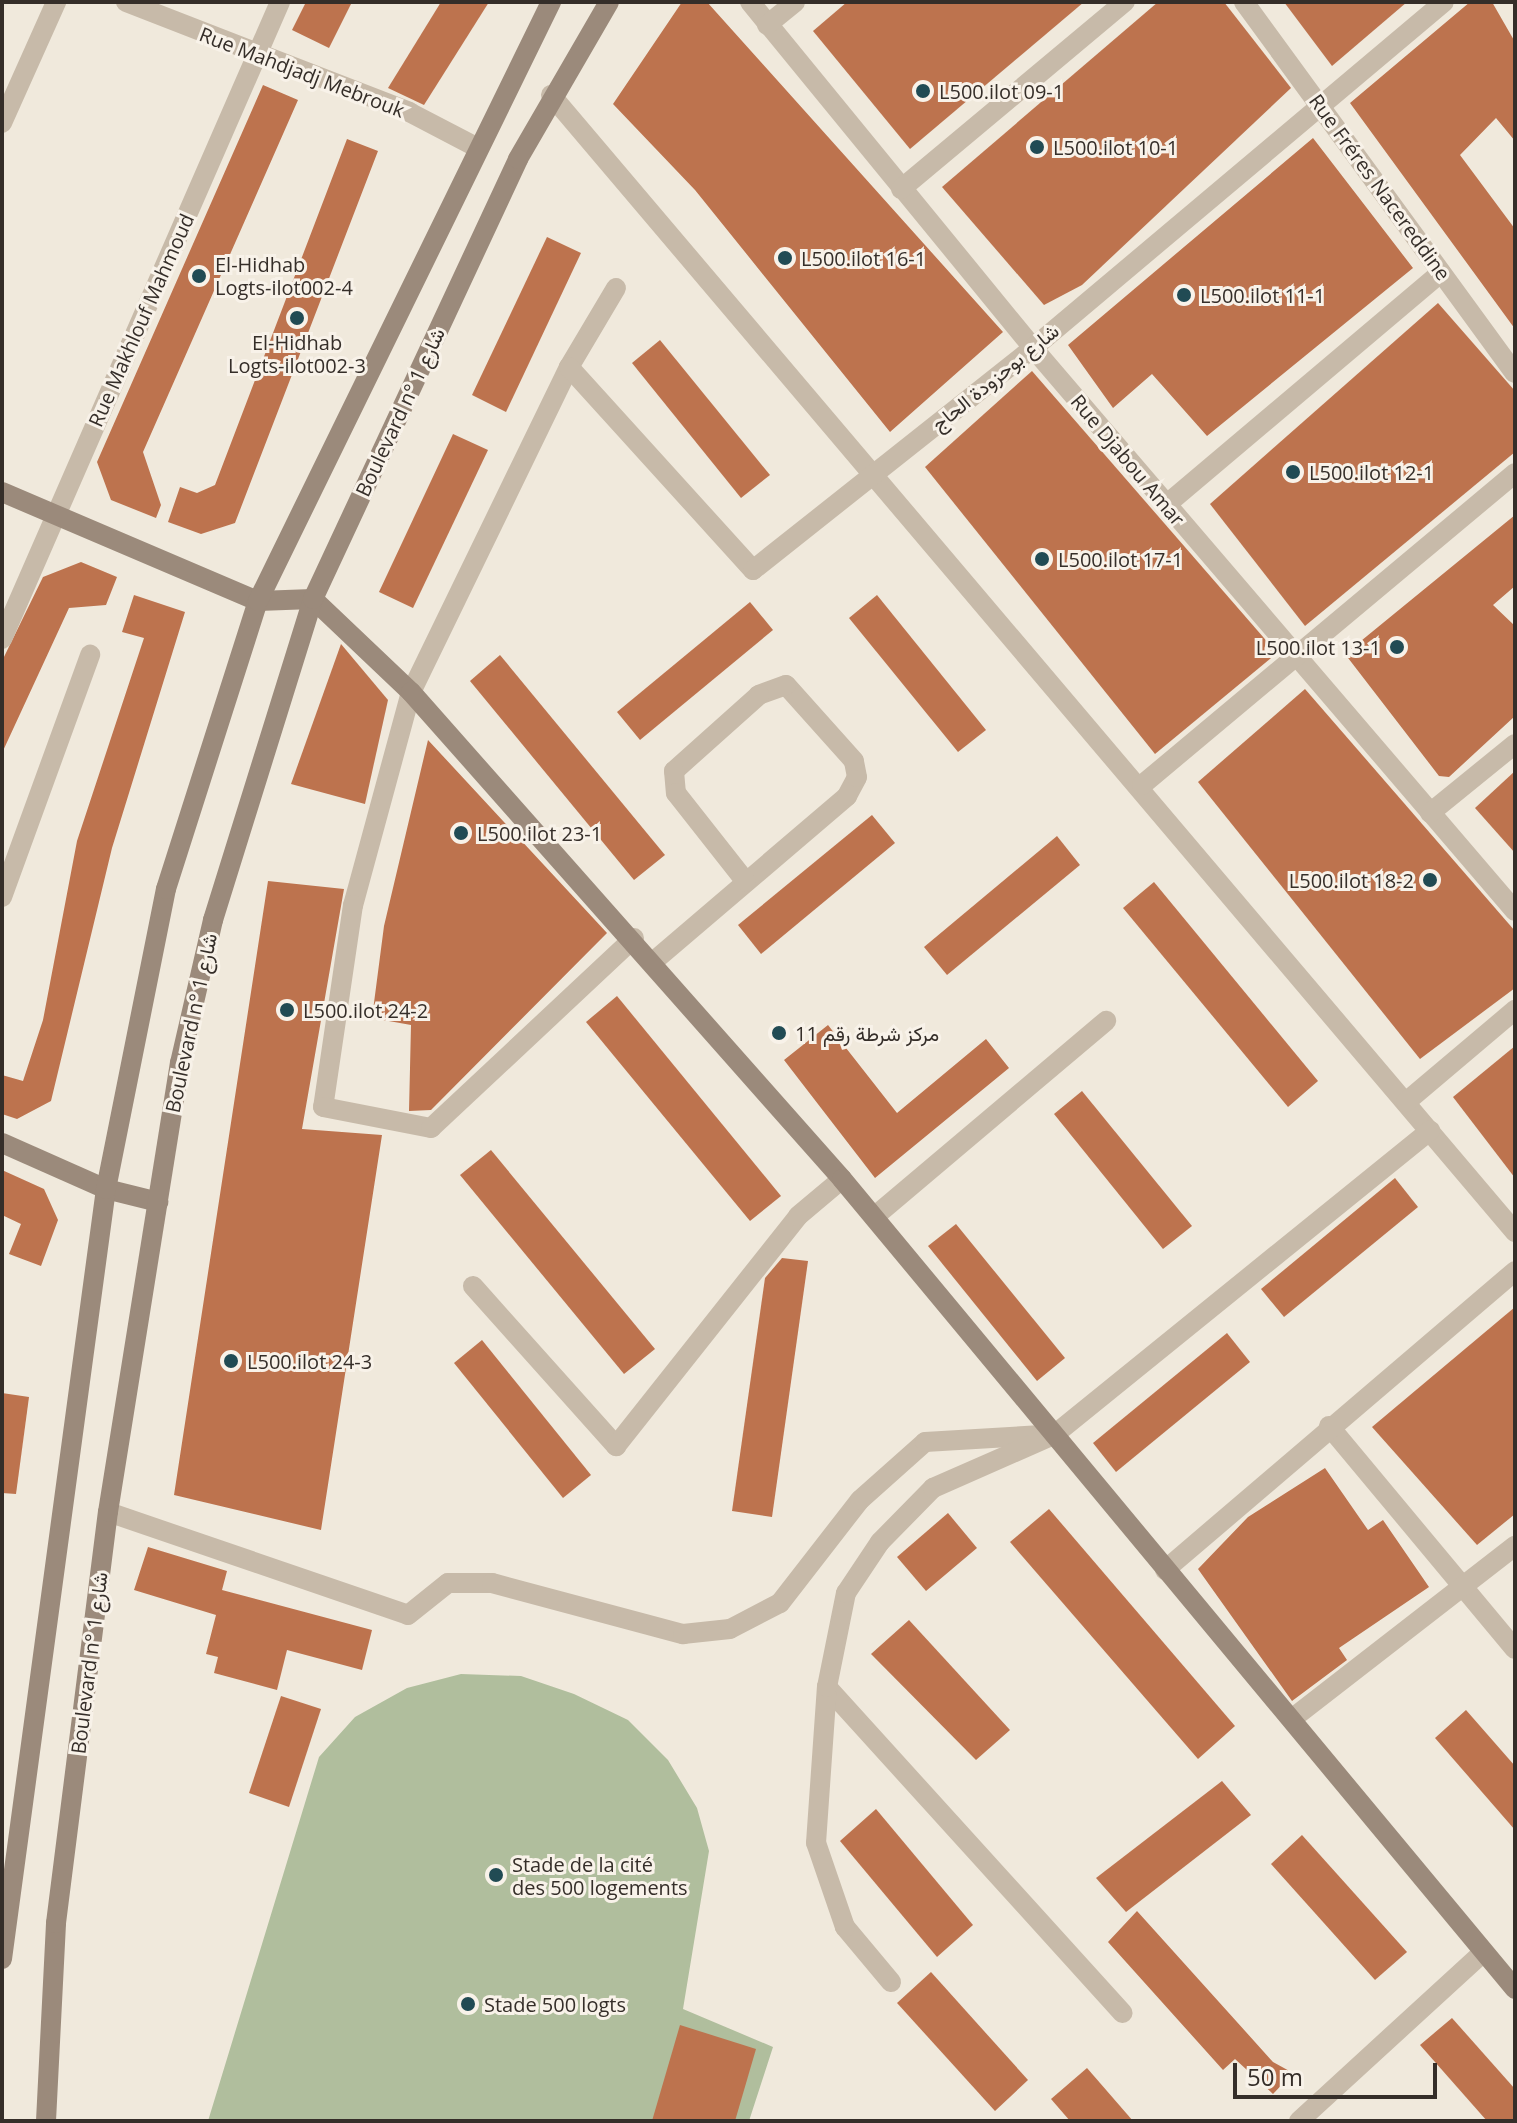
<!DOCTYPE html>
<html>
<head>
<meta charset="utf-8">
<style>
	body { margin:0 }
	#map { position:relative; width:1517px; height:2123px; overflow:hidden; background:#f0e9dc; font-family:"Open Sans",Vazirmatn,sans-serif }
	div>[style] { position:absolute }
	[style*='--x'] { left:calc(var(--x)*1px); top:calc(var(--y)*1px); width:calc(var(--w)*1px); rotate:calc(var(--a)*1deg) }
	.green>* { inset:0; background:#b0be9d }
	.building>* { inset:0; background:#bd734e }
	.street>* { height:20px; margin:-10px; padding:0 10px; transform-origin:10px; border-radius:10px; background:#c7baa9 }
	.secondary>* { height:20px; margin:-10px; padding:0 10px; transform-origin:10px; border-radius:10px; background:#9b8a7b }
	.dots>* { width:22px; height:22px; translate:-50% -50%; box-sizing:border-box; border:4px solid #f8f2e9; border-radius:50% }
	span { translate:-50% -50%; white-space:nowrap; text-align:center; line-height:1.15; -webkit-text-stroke:6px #f8f2e9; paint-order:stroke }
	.street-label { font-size:20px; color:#352e29 }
	.poi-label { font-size:20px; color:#352e29 }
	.left { translate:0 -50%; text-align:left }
	.right { translate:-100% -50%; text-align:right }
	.frame { position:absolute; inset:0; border:4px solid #352e29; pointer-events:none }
	.scale { position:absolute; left:1233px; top:2063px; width:204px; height:36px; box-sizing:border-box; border:4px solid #352e29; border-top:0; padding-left:10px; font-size:24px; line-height:28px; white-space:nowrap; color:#352e29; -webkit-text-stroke:6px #f8f2e9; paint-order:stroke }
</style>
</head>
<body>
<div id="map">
	<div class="green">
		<i style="clip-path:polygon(461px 1674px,521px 1676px,574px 1694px,628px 1720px,668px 1760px,697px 1808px,709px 1851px,683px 2009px,773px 2047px,749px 2121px,208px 2121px,319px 1757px,355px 1717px,407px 1688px)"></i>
	</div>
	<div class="building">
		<i style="clip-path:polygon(306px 2px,352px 2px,329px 48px,292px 30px)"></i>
		<i style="clip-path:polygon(441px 2px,489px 2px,424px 105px,388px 88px)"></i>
		<i style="clip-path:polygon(682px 2px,707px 2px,1003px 332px,890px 432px,695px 190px,613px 104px)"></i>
		<i style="clip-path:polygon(847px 2px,1084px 2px,910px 149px,813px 31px)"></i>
		<i style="clip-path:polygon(1158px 2px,1224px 2px,1291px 88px,1082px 285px,1044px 305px,942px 187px)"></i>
		<i style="clip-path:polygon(1284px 2px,1407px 2px,1332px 66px)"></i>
		<i style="clip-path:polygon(1470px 2px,1492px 2px,1515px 42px,1515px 141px,1496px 118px,1460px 155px,1515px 229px,1515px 329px,1350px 103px)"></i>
		<i style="clip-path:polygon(263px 85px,298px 100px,143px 452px,161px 505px,156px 518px,111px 500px,97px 462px)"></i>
		<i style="clip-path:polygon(1313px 138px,1413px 268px,1207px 436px,1152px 374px,1113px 408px,1068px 345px)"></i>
		<i style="clip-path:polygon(347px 139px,378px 151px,235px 523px,201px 534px,168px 522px,180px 487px,197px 493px,215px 485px)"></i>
		<i style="clip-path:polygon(547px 237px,581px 253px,506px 412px,472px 395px)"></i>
		<i style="clip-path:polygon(1438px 303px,1515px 391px,1515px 452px,1305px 626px,1210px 504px)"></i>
		<i style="clip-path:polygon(660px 340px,770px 475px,741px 498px,632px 363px)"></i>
		<i style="clip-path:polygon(1032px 371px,1277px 653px,1155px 754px,925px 467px)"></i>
		<i style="clip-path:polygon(453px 434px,488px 450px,413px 608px,379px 592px)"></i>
		<i style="clip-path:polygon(1515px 515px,1515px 586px,1493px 605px,1515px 626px,1515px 716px,1449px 777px,1439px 776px,1345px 654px)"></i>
		<i style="clip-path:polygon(81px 562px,117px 577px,106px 605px,69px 608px,2px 753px,2px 661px,43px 577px)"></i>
		<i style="clip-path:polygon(134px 595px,185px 612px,112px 848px,51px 1101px,17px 1119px,2px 1114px,2px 1075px,23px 1081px,43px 1020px,77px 841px,144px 638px,122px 632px)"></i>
		<i style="clip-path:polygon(877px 595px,986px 730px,958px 752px,849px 618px)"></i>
		<i style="clip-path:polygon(750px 602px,773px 630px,640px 740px,617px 712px)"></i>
		<i style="clip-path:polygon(341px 644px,388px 700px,365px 804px,291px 784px)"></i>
		<i style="clip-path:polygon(500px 655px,665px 855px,634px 880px,470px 681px)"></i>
		<i style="clip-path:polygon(1305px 689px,1515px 931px,1515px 988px,1420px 1059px,1198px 782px)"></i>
		<i style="clip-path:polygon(428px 740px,607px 933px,431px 1110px,409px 1111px,411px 1025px,372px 1018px,384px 926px)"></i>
		<i style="clip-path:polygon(1515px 771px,1515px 853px,1475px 808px)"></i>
		<i style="clip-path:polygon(872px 815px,895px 843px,761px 954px,738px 925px)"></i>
		<i style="clip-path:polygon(1057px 836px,1080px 865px,947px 975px,924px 947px)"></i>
		<i style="clip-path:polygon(268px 881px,344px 889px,302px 1129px,382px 1135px,321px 1530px,174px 1495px)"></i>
		<i style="clip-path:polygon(1154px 882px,1318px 1081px,1288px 1107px,1123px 908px)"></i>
		<i style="clip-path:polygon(617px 996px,781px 1196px,750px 1221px,586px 1022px)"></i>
		<i style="clip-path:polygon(828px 1025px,897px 1113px,986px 1039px,1009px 1068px,875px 1178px,784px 1060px)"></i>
		<i style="clip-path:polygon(1515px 1046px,1515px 1178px,1453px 1097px)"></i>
		<i style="clip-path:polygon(1082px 1091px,1192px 1226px,1163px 1249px,1054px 1114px)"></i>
		<i style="clip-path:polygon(491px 1150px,655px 1349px,624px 1374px,460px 1175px)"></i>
		<i style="clip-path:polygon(2px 1170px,44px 1189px,58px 1220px,41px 1266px,9px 1254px,21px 1224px,2px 1215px)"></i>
		<i style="clip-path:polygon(1395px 1178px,1418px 1207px,1284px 1317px,1261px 1289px)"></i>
		<i style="clip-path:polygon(956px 1224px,1065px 1358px,1037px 1381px,928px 1246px)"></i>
		<i style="clip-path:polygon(782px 1258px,808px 1261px,772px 1517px,732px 1511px,765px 1278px)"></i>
		<i style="clip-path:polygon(1515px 1307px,1515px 1514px,1477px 1545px,1372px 1427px)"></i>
		<i style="clip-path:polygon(1227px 1333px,1250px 1362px,1116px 1472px,1093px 1443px)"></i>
		<i style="clip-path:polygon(482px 1340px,591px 1475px,563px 1498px,454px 1363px)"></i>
		<i style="clip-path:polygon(2px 1393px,29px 1397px,16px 1494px,2px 1493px)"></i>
		<i style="clip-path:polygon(1325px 1468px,1368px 1530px,1383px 1520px,1429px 1587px,1339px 1648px,1347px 1660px,1292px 1701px,1198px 1569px,1248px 1517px)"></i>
		<i style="clip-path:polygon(1049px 1509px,1235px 1726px,1198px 1759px,1010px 1542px)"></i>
		<i style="clip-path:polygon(948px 1513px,977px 1548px,926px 1591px,897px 1557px)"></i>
		<i style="clip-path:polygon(148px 1547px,227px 1571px,222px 1590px,372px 1630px,362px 1670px,287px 1650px,277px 1690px,214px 1673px,218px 1657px,206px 1654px,216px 1615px,134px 1590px)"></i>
		<i style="clip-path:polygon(909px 1620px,1010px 1730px,976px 1760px,871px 1654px)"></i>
		<i style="clip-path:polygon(281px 1696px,321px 1709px,289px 1807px,249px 1793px)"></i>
		<i style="clip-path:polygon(1466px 1710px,1515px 1766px,1515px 1830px,1435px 1738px)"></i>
		<i style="clip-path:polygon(1222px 1781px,1251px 1815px,1126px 1912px,1096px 1878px)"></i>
		<i style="clip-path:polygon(876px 1809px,973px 1925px,937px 1957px,840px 1841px)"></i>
		<i style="clip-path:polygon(1302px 1835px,1407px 1952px,1375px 1980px,1271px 1864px)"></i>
		<i style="clip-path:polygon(1137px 1911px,1273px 2062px,1293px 2073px,1273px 2094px,1235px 2059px,1223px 2070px,1108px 1942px)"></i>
		<i style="clip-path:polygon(931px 1972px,1028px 2080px,995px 2111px,897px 2003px)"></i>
		<i style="clip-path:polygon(1452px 2018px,1515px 2089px,1515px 2121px,1487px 2121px,1420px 2045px)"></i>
		<i style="clip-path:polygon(680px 2025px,756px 2049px,735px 2121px,652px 2121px)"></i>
		<i style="clip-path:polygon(1087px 2068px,1133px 2121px,1070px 2121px,1051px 2099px)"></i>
	</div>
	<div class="street">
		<i style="--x:126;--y:2;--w:304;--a:21.2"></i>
		<i style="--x:409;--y:112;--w:76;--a:27.6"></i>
		<i style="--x:750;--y:2;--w:447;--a:50.7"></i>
		<i style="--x:1033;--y:348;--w:741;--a:49.43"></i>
		<i style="--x:1244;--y:2;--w:459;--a:53.9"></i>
		<i style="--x:767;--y:25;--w:36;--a:-39"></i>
		<i style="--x:551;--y:95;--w:1491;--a:49.71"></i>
		<i style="--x:2;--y:123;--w:133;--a:-65.9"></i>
		<i style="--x:901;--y:189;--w:292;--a:-39.9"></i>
		<i style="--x:616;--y:288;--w:92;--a:120.7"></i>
		<i style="--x:569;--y:367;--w:361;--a:115.9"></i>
		<i style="--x:411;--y:692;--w:221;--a:105.2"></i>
		<i style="--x:353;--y:905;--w:204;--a:98.4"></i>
		<i style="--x:323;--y:1107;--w:110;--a:11"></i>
		<i style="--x:431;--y:1128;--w:278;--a:-43.1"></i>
		<i style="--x:569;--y:367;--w:274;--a:47.8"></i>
		<i style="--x:753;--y:570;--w:357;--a:-38.4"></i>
		<i style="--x:1033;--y:348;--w:537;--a:-40.09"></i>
		<i style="--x:1166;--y:505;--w:360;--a:-40.2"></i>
		<i style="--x:2;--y:639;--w:695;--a:-66.42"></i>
		<i style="--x:1142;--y:785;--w:486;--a:-39.9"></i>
		<i style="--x:1430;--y:813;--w:109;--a:-39.1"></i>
		<i style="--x:2;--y:897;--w:258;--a:-70"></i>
		<i style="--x:654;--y:961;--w:254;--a:-40.5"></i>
		<i style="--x:847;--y:796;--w:21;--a:-62"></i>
		<i style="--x:857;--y:777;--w:16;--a:-101"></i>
		<i style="--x:854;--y:761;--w:102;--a:-131.8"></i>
		<i style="--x:786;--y:685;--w:29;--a:160"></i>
		<i style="--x:759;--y:695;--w:114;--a:138.2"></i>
		<i style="--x:674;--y:771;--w:22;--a:85"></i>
		<i style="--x:676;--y:793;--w:113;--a:51.8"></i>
		<i style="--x:1406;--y:1102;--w:143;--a:-40.2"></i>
		<i style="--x:874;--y:1217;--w:304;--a:-40.2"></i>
		<i style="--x:473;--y:1286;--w:215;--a:48.2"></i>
		<i style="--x:616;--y:1446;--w:293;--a:-51.6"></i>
		<i style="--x:798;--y:1216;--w:57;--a:-40.1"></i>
		<i style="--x:1329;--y:1426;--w:290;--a:50.2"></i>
		<i style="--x:108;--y:1512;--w:317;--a:18.9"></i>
		<i style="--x:408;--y:1615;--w:51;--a:-38.7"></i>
		<i style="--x:448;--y:1583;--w:44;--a:0"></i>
		<i style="--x:492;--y:1583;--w:198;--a:15"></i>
		<i style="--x:683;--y:1634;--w:47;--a:-6.1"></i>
		<i style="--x:730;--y:1629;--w:56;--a:-27.5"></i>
		<i style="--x:780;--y:1603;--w:130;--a:-52.2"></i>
		<i style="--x:860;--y:1500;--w:87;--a:-41.7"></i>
		<i style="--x:925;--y:1442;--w:117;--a:-3.4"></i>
		<i style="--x:1165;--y:1570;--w:460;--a:-40.5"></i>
		<i style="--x:827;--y:1687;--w:440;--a:47.8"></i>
		<i style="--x:1293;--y:1718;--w:281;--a:-37.8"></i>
		<i style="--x:891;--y:1982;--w:72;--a:-129.9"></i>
		<i style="--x:845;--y:1927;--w:89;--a:-109"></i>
		<i style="--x:816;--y:1843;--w:156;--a:-86"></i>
		<i style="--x:827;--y:1687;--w:96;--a:-78.6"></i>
		<i style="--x:846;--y:1593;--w:61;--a:-56.3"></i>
		<i style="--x:880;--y:1542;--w:76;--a:-45.5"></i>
		<i style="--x:933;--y:1488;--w:132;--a:-23.7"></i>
		<i style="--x:1054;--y:1435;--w:484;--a:-39"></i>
		<i style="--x:1299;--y:2121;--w:246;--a:-42.5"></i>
	</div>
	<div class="secondary">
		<i style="--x:2;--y:492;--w:278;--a:23.1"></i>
		<i style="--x:258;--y:601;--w:55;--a:-2.1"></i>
		<i style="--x:313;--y:599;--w:135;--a:43.5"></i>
		<i style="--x:411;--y:692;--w:650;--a:48.49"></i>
		<i style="--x:842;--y:1179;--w:1053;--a:50.28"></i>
		<i style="--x:2;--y:1143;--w:114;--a:23.9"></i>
		<i style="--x:106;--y:1189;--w:54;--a:14"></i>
		<i style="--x:2;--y:1959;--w:777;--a:-82.31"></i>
		<i style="--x:106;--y:1189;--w:306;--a:-78.7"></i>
		<i style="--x:166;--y:889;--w:302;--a:-72.3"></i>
		<i style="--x:258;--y:601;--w:667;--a:-63.93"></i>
		<i style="--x:46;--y:2121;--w:198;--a:-87.1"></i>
		<i style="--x:56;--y:1923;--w:414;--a:-82.8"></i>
		<i style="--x:108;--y:1512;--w:455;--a:-80.9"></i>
		<i style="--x:180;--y:1063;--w:147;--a:-77"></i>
		<i style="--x:213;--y:920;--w:336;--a:-72.7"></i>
		<i style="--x:313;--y:599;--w:485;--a:-65"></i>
		<i style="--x:518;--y:159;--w:181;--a:-59.9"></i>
	</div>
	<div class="dots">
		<i style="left:923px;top:91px;background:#214b54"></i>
		<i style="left:1037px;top:147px;background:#214b54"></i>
		<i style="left:785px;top:258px;background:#214b54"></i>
		<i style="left:199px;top:276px;background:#214b54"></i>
		<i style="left:1184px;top:295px;background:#214b54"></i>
		<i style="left:297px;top:318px;background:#214b54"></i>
		<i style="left:1293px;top:472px;background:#214b54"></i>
		<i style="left:1042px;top:559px;background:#214b54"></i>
		<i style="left:1397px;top:647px;background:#214b54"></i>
		<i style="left:461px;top:833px;background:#214b54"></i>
		<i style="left:1430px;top:880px;background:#214b54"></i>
		<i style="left:287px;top:1010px;background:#214b54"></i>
		<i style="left:779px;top:1033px;background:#214b54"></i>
		<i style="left:231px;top:1361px;background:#214b54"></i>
		<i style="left:496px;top:1875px;background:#214b54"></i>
		<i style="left:468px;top:2004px;background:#214b54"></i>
	</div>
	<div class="street-label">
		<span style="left:302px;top:72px;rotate:21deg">Rue Mahdjadj Mebrouk</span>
		<span style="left:1380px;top:187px;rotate:54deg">Rue Fréres Nacereddine</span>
		<span style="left:141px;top:320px;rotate:-66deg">Rue Makhlouf Mahmoud</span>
		<span style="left:995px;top:377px;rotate:-39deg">شارع بوحزودة الحاج</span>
		<span style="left:400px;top:412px;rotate:-65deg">Boulevard n° شارع 1</span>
		<span style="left:1128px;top:460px;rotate:50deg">Rue Djabou Amar</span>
		<span style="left:191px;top:1023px;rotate:-78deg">Boulevard n° شارع 1</span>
		<span style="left:89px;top:1663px;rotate:-83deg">Boulevard n° شارع 1</span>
	</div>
	<div class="poi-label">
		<span class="left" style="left:939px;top:91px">L500.ilot 09-1</span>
		<span class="left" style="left:1053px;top:147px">L500.ilot 10-1</span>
		<span class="left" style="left:801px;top:258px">L500.ilot 16-1</span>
		<span class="left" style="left:215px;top:276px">El-Hidhab<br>Logts-ilot002-4</span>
		<span class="left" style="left:1200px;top:295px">L500.ilot 11-1</span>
		<span style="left:297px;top:354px">El-Hidhab<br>Logts-ilot002-3</span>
		<span class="left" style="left:1309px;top:472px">L500.ilot 12-1</span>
		<span class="left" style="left:1058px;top:559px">L500.ilot 17-1</span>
		<span class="right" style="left:1381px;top:647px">L500.ilot 13-1</span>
		<span class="left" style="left:477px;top:833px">L500.ilot 23-1</span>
		<span class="right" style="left:1414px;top:880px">L500.ilot 18-2</span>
		<span class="left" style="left:303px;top:1010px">L500.ilot 24-2</span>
		<span class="left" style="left:795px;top:1033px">مركز شرطة رقم 11</span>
		<span class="left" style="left:247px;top:1361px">L500.ilot 24-3</span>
		<span class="left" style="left:512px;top:1876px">Stade de la cité<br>des 500 logements</span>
		<span class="left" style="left:484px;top:2004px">Stade 500 logts</span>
	</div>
	<div class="frame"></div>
	<div class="scale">50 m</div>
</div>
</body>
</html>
